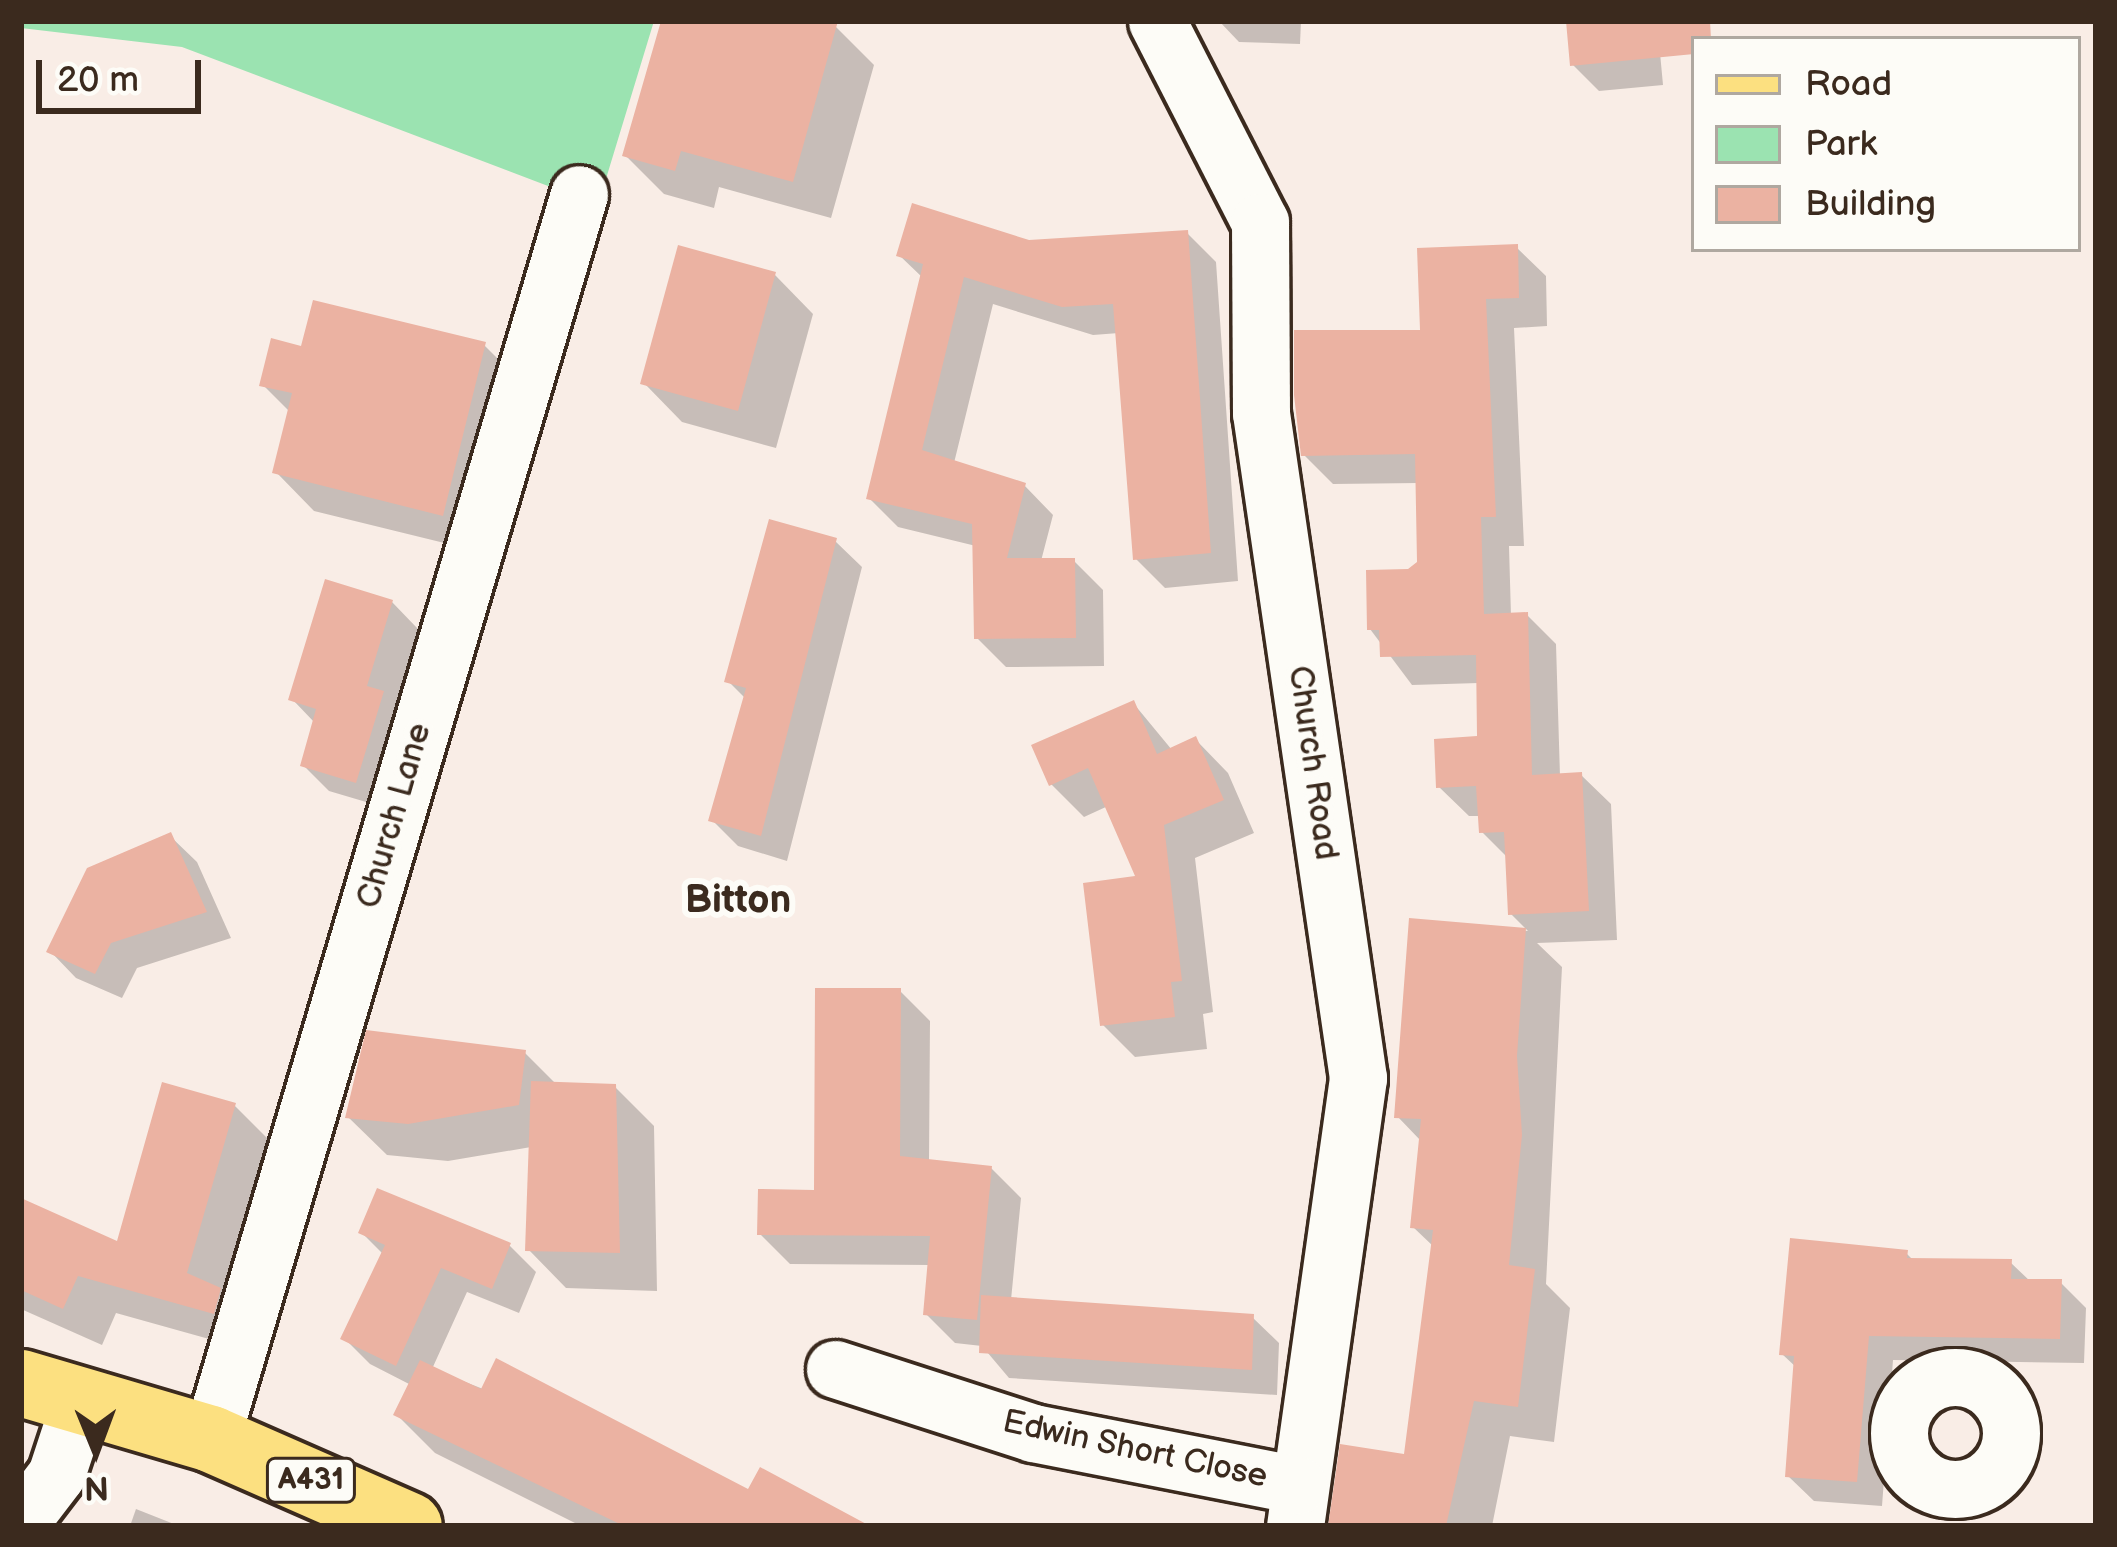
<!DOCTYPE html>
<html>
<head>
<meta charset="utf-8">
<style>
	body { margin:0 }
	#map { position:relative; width:2117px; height:1547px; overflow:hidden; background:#f9ede6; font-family:"Balsamiq Sans",sans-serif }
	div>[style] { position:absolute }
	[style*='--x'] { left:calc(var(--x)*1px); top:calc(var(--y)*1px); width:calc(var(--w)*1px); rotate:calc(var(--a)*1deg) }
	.green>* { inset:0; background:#9be3b1 }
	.shadow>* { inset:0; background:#0003 }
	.building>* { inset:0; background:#ebb2a2 }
	.roads { filter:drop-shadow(3px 0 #3b2a1e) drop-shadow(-3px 0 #3b2a1e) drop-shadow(0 3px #3b2a1e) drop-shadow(0 -3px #3b2a1e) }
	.minor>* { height:57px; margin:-28.5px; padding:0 28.5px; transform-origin:28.5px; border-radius:28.5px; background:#fdfcf7 }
	.minor>.ring { margin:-28.5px; padding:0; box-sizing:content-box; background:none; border:57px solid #fdfcf7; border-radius:50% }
	.major>* { height:66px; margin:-33px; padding:0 33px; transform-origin:33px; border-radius:33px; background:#fce080 }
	span { translate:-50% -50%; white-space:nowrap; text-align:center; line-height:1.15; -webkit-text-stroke:12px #fdfcf7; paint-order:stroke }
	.shield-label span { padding:3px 9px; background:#fdfcf7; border:3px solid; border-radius:9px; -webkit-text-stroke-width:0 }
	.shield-label { font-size:30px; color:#3b2a1e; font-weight:700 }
	.street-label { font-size:33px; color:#3b2a1e }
	.quarter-label { font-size:39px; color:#3b2a1e; font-weight:700 }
	.frame { position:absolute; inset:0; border:24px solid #3b2a1e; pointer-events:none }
	.legend { position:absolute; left:1691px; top:36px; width:390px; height:216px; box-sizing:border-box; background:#fdfcf7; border:3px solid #afa8a0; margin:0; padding:15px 21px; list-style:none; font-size:36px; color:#3b2a1e }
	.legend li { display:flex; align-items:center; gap:24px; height:60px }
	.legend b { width:60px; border:3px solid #afa8a0 }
	.north { position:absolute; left:36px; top:1391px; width:120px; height:120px; -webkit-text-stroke:9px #fdfcf7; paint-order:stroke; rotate:179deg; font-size:33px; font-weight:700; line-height:48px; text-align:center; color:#3b2a1e }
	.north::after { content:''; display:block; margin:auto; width:42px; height:54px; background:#3b2a1e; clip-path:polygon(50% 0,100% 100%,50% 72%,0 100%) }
	.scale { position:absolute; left:36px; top:60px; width:165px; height:54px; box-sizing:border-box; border:6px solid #3b2a1e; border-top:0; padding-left:15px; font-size:36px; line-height:42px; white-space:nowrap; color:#3b2a1e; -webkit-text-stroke:9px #fdfcf7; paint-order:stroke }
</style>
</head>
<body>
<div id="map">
	<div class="green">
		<i style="clip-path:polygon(21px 21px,654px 21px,598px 205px,182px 47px,21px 28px)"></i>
	</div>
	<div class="shadow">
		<i style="clip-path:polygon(664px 21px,816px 21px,836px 27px,874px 65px,831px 218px,719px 187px,714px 208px,664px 194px,626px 156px)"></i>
		<i style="clip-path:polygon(1219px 21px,1301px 21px,1300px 44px,1239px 42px)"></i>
		<i style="clip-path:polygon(1569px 21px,1657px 21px,1663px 85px,1599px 91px,1573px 65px)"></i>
		<i style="clip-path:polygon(1187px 233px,1216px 262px,1238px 581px,1165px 588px,1136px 559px,1119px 333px,1093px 335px,993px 304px,954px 463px,1024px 485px,1053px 515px,1041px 561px,1074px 561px,1103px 590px,1104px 666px,1006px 667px,977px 638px,976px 546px,898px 527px,869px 498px,923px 278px,899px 255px)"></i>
		<i style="clip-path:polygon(1516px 247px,1546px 276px,1547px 326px,1514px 328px,1524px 546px,1509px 546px,1511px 616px,1527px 615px,1556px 644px,1560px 776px,1581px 775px,1611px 804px,1617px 940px,1537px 943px,1562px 967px,1546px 1284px,1570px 1308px,1554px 1442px,1510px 1436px,1492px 1526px,1330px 1526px,1407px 1458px,1434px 1247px,1413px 1227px,1421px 1141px,1397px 1116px,1412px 921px,1528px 931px,1511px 914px,1508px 858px,1482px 832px,1481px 816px,1469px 816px,1439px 787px,1480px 739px,1479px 683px,1412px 685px,1370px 629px,1420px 563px,1419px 483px,1333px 484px,1304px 455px)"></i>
		<i style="clip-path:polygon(775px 275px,813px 314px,776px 448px,682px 422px,644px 383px)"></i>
		<i style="clip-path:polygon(484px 345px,523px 384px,481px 552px,314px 511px,276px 472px,290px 412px,263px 385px,303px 349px)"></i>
		<i style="clip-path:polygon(835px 541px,862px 567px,787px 861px,738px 846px,712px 820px,746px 699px,728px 681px)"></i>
		<i style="clip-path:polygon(392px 602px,418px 629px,395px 706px,409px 720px,383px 807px,329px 791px,303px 765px,315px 723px,292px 699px)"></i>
		<i style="clip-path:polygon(1134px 704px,1172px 750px,1196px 740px,1228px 773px,1254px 833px,1195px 858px,1213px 1012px,1203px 1014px,1207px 1049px,1135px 1057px,1102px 1024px,1140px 879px,1108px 806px,1084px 817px,1051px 784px)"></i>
		<i style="clip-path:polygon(170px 836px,197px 862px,231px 938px,137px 968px,122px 998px,76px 978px,50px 951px)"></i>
		<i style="clip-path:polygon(900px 991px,930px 1021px,929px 1162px,991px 1168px,1021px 1198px,1011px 1300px,1252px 1317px,1279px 1343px,1277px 1395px,1009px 1378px,982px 1346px,955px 1343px,926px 1314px,930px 1265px,790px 1264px,760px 1234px,817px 1193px)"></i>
		<i style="clip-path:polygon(525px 1053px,557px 1085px,615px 1087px,654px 1126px,657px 1291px,566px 1288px,528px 1249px,531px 1147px,448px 1161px,387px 1155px,348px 1117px)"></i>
		<i style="clip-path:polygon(235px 1106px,273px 1144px,252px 1351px,116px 1313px,102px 1345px,21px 1309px,21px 1201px,118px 1245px)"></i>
		<i style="clip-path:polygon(362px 1233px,510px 1246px,536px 1272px,519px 1313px,467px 1292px,432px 1369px,749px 1493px,866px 1526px,581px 1526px,435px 1453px,397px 1415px,411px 1385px,370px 1364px,344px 1338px,384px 1255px)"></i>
		<i style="clip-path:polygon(1906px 1253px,1914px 1261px,2010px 1262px,2031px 1282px,2060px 1282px,2086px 1308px,2084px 1363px,1893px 1360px,1882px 1506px,1814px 1501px,1788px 1476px,1797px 1368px,1782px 1354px)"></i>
		<i style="clip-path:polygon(136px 1509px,179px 1526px,130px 1526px)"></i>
	</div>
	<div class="building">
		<i style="clip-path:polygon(661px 21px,838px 21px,793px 182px,681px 151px,675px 171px,622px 156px)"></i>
		<i style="clip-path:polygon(1566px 21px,1710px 21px,1711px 39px,1694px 39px,1694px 54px,1570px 66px)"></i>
		<i style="clip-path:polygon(912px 203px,1029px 240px,1188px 230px,1211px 553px,1133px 560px,1113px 304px,1062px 307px,964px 277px,922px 450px,1026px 483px,1007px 558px,1075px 558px,1076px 638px,974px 639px,972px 524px,866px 499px,923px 264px,896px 256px)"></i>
		<i style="clip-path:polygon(1518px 244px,1519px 298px,1486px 299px,1496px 517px,1481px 517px,1484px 614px,1528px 612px,1532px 775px,1582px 772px,1589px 911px,1508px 915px,1504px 832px,1479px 833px,1476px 786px,1436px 788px,1434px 739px,1477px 736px,1476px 655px,1380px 657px,1379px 630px,1367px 630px,1366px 570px,1408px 569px,1417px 562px,1415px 454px,1301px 456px,1294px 395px,1294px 330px,1420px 330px,1417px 248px)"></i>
		<i style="clip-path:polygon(678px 245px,776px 272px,738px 411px,640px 384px)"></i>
		<i style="clip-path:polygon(313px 300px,486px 342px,443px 516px,272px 473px,292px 393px,259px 386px,271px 338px,301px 346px)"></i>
		<i style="clip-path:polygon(769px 519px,837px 538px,761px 836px,708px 821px,746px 688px,724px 682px)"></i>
		<i style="clip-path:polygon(325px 579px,393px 600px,367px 686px,384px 691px,356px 783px,300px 766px,316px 709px,288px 700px)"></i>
		<i style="clip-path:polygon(1134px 700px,1157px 754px,1196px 736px,1224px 800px,1164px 825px,1182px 981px,1171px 982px,1175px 1017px,1100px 1026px,1083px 883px,1135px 876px,1088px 768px,1049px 786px,1031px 745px)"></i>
		<i style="clip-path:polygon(171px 832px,207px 912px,111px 943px,95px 974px,46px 952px,87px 868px)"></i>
		<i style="clip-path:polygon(1409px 918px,1526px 928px,1517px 1056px,1522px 1135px,1509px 1265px,1535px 1269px,1518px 1407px,1474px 1401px,1446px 1526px,1328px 1526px,1340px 1444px,1404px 1454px,1433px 1230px,1410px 1228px,1421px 1119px,1394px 1118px)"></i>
		<i style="clip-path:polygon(815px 988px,901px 988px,900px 1156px,992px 1166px,977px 1320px,923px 1315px,930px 1236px,757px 1235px,758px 1189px,814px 1190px)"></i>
		<i style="clip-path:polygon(366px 1030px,526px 1050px,519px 1105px,408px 1124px,345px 1118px)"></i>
		<i style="clip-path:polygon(531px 1081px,616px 1084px,620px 1253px,525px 1251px)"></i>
		<i style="clip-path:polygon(162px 1082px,236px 1103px,187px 1273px,221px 1288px,214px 1314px,78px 1276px,63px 1309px,21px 1290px,21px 1198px,117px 1241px)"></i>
		<i style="clip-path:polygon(377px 1188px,511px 1243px,492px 1289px,441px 1268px,396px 1366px,340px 1339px,385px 1245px,358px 1233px)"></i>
		<i style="clip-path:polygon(1790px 1238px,1908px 1250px,1907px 1258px,2012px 1259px,2011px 1279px,2062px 1279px,2060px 1339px,1869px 1336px,1857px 1482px,1785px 1477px,1794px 1356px,1779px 1355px)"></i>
		<i style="clip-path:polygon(981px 1295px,1254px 1314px,1252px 1370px,979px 1353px)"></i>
		<i style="clip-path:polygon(496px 1358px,748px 1489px,760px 1467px,870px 1526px,624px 1526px,393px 1415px,420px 1360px,481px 1389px)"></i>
	</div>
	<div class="roads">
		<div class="minor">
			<i style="--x:1157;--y:21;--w:226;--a:62.9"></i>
			<i style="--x:1260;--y:222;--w:191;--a:89.7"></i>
			<i style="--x:1261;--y:413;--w:672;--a:81.7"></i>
			<i style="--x:1358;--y:1078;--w:452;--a:98"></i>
			<i style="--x:835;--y:1369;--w:208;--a:17.9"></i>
			<i style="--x:1033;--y:1433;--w:270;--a:11.1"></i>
			<i class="ring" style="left:1899px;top:1377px;width:55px;height:55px"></i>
			<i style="--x:211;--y:1439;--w:1298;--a:-73.53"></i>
			<i style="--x:21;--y:1521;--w:58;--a:-52.7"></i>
			<i style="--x:56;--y:1475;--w:80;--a:-71.8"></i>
		</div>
		<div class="major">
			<i style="--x:21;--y:1383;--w:198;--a:16.4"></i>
			<i style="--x:211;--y:1439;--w:216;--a:23.7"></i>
		</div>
	</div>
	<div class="shield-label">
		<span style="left:311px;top:1480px">A431</span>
	</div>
	<div class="street-label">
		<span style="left:1312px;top:763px;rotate:82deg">Church Road</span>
		<span style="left:395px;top:816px;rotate:-74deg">Church Lane</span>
		<span style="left:1135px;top:1450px;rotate:12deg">Edwin Short Close</span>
	</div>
	<div class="quarter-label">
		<span style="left:738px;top:901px">Bitton</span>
	</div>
	<div class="frame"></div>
	<ul class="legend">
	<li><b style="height:15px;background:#fce080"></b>Road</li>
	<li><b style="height:33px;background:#9be3b1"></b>Park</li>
	<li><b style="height:33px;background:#ebb2a2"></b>Building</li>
	</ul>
	<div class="north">N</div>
	<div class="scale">20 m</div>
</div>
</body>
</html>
